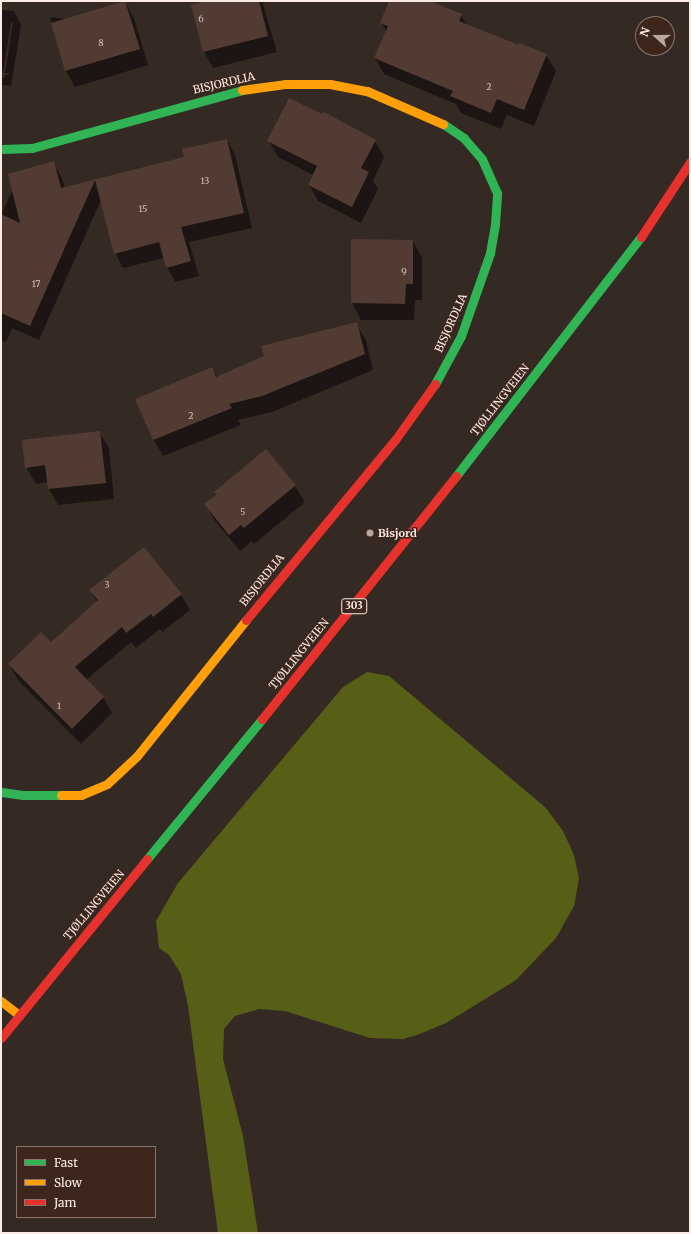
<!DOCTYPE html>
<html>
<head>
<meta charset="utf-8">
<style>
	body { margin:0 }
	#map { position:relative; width:691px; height:1234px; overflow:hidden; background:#352924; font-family:Merriweather,serif }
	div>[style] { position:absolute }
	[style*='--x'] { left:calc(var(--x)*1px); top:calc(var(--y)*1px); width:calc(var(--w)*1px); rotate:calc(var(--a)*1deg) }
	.forest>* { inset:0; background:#575f17 }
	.shadow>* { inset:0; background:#0007 }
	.building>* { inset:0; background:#523b33 }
	.fast>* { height:9px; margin:-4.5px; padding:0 4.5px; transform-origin:4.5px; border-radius:4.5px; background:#30b455 }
	.slow>* { height:9px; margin:-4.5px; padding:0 4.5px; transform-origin:4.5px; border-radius:4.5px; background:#ff9f0a }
	.jam>* { height:9px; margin:-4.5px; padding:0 4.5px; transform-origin:4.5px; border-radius:4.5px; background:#e5322d }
	.dots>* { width:11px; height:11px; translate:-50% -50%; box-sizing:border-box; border:2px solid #3d261c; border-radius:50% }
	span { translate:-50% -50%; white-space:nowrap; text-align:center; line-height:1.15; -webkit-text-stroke:3px #3d261c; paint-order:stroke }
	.number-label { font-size:9px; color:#d2c0b8 }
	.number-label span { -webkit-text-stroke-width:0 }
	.shield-label span { padding:1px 3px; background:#3d261c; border:1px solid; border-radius:3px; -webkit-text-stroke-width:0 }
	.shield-label { font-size:10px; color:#fcece5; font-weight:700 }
	.street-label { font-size:11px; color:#fcece5 }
	.poi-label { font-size:11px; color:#fcece5; font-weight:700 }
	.left { translate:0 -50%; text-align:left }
	.frame { position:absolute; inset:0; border:2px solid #fcece5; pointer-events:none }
	.legend { position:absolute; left:16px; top:1146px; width:140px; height:72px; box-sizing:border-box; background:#3d261c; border:1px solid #89756c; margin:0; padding:5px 7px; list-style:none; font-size:12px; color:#fcece5 }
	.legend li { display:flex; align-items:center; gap:8px; height:20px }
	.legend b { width:20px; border:1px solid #89756c }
	.north { position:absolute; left:635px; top:16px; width:40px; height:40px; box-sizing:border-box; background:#3d261c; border:1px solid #89756c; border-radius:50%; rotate:291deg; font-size:11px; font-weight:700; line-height:16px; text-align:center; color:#fcece5 }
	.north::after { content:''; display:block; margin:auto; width:14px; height:18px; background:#b6a8a1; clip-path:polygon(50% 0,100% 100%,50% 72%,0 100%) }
</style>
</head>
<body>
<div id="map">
	<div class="forest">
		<i style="clip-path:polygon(367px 672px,389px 676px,546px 808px,563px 831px,574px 855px,579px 879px,574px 906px,556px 938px,516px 980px,446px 1023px,417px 1035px,403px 1039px,370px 1038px,285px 1011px,259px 1009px,235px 1016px,224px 1029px,223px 1059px,243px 1136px,258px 1233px,218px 1233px,188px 1006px,181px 974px,169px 955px,159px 948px,156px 921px,178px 883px,343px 687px)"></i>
	</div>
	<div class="shadow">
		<i style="clip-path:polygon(210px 1px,262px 1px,277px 52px,213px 68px,204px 52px)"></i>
		<i style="clip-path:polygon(391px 1px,428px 1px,461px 15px,467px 25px,519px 46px,546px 55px,556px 71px,534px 126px,507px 115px,501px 129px,461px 113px,456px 104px,384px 74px,375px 58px,386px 31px,382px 23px)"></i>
		<i style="clip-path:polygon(125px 2px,134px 18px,148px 65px,75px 87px,66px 71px,50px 17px,67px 19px)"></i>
		<i style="clip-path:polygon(1px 10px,14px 11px,21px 25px,11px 86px,1px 85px,1px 74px,3px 75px,2px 78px,4px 79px,5px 75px,9px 75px,9px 73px,5px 73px,13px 22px,11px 22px,3px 73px,1px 72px)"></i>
		<i style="clip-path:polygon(227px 140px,235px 155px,252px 228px,189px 242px,199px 276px,175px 282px,167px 267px,164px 258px,123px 268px,115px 253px,101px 200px,39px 340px,12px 328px,6px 342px,1px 340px,1px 216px,13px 188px,53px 163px,62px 178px,65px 188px,185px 158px)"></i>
		<i style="clip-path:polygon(269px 141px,375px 141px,384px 157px,373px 181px,378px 189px,361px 223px,318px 201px,309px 185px,313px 175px,278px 157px)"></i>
		<i style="clip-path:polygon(352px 240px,413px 241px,422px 258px,422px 300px,415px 300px,414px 320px,361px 320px,352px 303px)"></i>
		<i style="clip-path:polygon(356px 324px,366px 340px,373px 370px,272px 412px,238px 420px,241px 425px,163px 456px,154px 440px,136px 399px,212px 368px,217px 377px)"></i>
		<i style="clip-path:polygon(99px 432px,109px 448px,114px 499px,58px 505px,49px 489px,48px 482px,36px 484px,26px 467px)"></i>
		<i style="clip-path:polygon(266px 451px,295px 486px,305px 502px,254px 544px,252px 541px,240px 551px,215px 521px,206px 505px,217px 495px,216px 492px)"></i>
		<i style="clip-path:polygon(144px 548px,181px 595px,190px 610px,162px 632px,160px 629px,136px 648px,131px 642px,86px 680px,103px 697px,112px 713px,81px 744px,18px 680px,9px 664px,50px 643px,97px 602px,91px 590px)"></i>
	</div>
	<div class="building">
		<i style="clip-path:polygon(125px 1px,140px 49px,65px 71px,51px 23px)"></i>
		<i style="clip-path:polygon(205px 1px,259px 1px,268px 36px,203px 52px,191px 5px)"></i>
		<i style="clip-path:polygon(389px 1px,430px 1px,462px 14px,459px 21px,519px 45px,519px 43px,547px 54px,524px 110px,497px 99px,491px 113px,450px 96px,453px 91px,374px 58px,388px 26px,380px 23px)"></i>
		<i style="clip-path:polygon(289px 98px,322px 114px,324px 112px,376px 140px,361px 168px,369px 172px,352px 207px,308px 185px,317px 166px,267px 141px)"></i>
		<i style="clip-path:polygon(227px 139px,244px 213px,181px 227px,191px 261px,166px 268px,159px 242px,114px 254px,95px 180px,30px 326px,1px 313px,1px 214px,20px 223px,8px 174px,54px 161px,61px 188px,184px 157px,182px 149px)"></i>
		<i style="clip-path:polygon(351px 239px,413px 240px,413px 284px,406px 284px,405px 304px,351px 303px)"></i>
		<i style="clip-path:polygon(357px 322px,365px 354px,262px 396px,229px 404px,232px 408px,153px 440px,135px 399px,212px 367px,216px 377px,264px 356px,261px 346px)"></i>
		<i style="clip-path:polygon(100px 431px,106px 483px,48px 489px,45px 465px,25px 468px,22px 440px)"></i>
		<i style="clip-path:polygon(266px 449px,296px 485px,244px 528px,241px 525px,229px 535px,204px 504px,217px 494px,214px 492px)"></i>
		<i style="clip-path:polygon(144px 547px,182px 594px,153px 617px,151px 614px,126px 633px,122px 627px,75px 667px,104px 697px,72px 729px,8px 664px,41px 632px,51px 642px,98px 600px,89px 590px)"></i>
	</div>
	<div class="fast">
		<i style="--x:1;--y:149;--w:31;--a:-2"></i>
		<i style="--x:32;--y:148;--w:218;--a:-15.4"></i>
		<i style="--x:435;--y:384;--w:55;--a:-61.6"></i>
		<i style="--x:461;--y:336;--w:88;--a:-70.7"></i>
		<i style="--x:490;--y:253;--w:29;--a:-80"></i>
		<i style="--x:495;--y:224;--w:31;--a:-86"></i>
		<i style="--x:497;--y:193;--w:37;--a:-114"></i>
		<i style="--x:482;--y:159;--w:28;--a:-131"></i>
		<i style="--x:464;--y:138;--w:25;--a:-146"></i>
		<i style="--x:456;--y:476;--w:302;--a:-52.3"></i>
		<i style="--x:1;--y:792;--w:22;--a:8"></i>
		<i style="--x:23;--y:795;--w:38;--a:0"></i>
		<i style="--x:147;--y:859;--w:181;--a:-50.6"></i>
	</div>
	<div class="slow">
		<i style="--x:242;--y:90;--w:43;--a:-7.9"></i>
		<i style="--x:285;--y:84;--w:45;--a:0"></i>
		<i style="--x:330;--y:84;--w:38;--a:11"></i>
		<i style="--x:367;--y:91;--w:83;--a:23.5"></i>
		<i style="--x:61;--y:795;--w:20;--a:0"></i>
		<i style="--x:81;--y:795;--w:28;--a:-23"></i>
		<i style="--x:107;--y:784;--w:41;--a:-43"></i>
		<i style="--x:137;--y:756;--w:174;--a:-51.3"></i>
		<i style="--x:1;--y:1001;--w:23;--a:38"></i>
	</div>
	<div class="jam">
		<i style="--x:641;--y:237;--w:90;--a:-56.8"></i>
		<i style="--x:246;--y:620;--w:234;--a:-50.4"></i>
		<i style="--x:395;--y:440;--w:69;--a:-54.5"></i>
		<i style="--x:262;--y:719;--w:311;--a:-51.4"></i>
		<i style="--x:1;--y:1038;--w:231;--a:-50.8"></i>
	</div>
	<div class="dots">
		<i style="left:370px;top:533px;background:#b6a8a1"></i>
	</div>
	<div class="number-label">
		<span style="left:201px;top:19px">6</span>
		<span style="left:101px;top:43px">8</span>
		<span style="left:489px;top:87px">2</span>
		<span style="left:205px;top:181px">13</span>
		<span style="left:143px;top:209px">15</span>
		<span style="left:404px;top:272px">9</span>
		<span style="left:36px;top:284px">17</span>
		<span style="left:191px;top:416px">2</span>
		<span style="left:243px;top:512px">5</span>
		<span style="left:107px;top:585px">3</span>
		<span style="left:59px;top:706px">1</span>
	</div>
	<div class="shield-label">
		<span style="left:354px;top:606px">303</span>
	</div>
	<div class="street-label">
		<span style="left:224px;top:83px;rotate:-13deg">BISJORDLIA</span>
		<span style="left:451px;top:323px;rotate:-66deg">BISJORDLIA</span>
		<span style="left:500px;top:400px;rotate:-52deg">TJØLLINGVEIEN</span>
		<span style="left:262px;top:580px;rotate:-51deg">BISJORDLIA</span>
		<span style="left:299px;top:654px;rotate:-51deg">TJØLLINGVEIEN</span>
		<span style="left:94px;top:905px;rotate:-50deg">TJØLLINGVEIEN</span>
	</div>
	<div class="poi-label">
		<span class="left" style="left:378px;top:533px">Bisjord</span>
	</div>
	<div class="frame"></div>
	<ul class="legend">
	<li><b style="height:5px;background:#30b455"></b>Fast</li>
	<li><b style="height:5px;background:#ff9f0a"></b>Slow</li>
	<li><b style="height:5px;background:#e5322d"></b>Jam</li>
	</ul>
	<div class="north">N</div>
</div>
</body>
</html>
